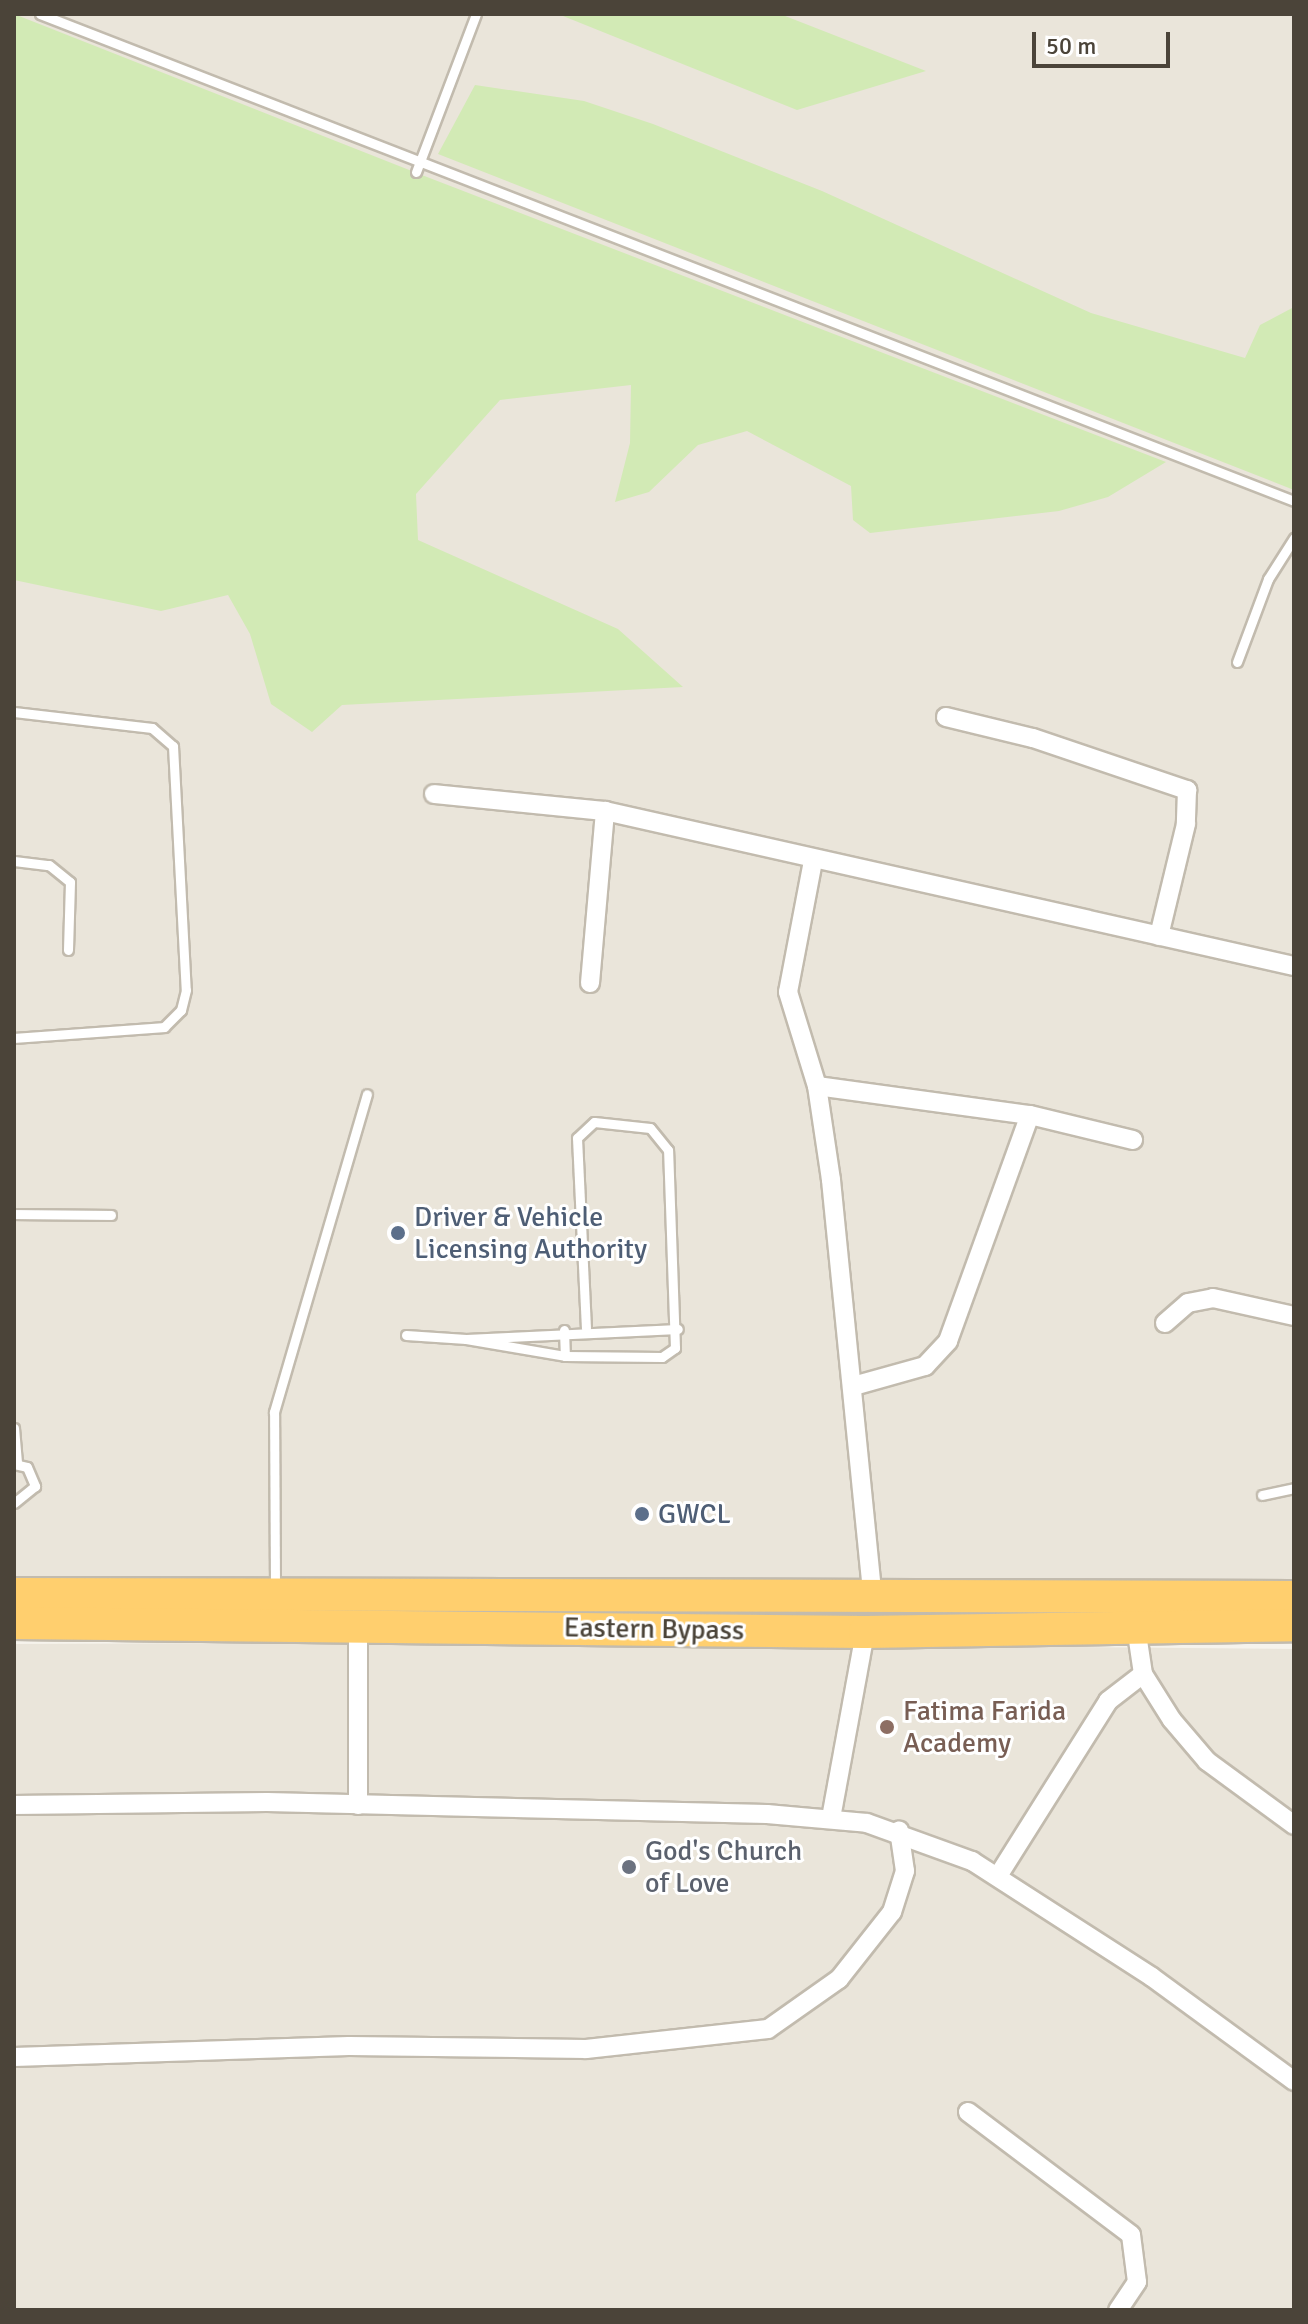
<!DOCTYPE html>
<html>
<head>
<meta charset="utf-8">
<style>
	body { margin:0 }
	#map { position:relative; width:1308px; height:2324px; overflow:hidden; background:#f6f3ec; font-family:Signika,sans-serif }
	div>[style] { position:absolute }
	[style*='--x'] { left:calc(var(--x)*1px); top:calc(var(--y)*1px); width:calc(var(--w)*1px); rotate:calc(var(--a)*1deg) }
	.residential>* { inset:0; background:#eae5da }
	.green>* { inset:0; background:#d2eab5 }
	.roads { filter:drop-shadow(2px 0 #c2bbae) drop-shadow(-2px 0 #c2bbae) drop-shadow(0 2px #c2bbae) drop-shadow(0 -2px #c2bbae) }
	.lane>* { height:9px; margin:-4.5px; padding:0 4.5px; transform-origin:4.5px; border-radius:4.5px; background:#fff }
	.street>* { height:18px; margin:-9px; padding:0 9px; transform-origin:9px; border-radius:9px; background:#fff }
	.highway>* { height:32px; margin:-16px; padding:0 16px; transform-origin:16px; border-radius:16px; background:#ffcf6e }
	.dots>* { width:22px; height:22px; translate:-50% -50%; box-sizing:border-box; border:4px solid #fff; border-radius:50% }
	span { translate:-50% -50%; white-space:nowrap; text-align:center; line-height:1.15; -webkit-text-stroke:6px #fff; paint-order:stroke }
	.service-label { font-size:28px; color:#4e5e75 }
	.left { translate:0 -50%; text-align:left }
	.street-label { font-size:28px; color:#4b4439 }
	.education-label { font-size:28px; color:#785e54 }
	.worship-label { font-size:28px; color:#5b616d }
	.frame { position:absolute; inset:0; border:16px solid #4b4439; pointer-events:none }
	.scale { position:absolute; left:1032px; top:32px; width:138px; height:36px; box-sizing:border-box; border:4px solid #4b4439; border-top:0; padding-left:10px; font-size:24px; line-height:28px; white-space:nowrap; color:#4b4439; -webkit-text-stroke:6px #fff; paint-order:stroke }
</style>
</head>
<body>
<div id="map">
	<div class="residential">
		<i style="clip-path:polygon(14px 14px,1294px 14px,1294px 1583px,14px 1590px)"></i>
		<i style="clip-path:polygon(507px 1642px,1294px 1649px,1294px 2310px,14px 2310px,14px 1644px)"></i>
	</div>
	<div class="green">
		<i style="clip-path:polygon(14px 14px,427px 177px,1166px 462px,1108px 497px,1059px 511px,870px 533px,853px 520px,851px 486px,747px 431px,698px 445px,649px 492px,615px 502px,630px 443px,631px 385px,500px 400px,416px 494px,418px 540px,618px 629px,683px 687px,342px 705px,312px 732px,271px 704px,250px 634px,228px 595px,161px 611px,14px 580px)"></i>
		<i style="clip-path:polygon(558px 14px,780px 14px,926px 71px,797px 110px)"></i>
		<i style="clip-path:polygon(475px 85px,584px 101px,653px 124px,822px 191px,1091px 313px,1245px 358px,1260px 325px,1294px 307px,1294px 490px,438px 154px)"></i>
	</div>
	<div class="roads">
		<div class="lane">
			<i style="--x:40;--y:14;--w:1345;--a:21.22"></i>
			<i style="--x:416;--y:172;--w:169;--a:-69.2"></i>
			<i style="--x:1237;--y:662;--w:89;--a:-69.5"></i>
			<i style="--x:1268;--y:579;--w:49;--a:-57.6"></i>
			<i style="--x:14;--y:712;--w:139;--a:6.6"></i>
			<i style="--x:152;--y:728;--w:28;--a:41"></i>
			<i style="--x:173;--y:746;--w:244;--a:87"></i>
			<i style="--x:186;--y:990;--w:21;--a:104"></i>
			<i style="--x:181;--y:1010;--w:24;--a:135"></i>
			<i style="--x:164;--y:1027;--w:150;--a:175.8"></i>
			<i style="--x:14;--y:861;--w:35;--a:7"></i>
			<i style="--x:49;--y:865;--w:27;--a:39"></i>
			<i style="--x:70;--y:882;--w:68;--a:91.7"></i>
			<i style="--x:14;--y:1214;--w:97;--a:0.6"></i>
			<i style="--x:564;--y:1330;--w:26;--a:88"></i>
			<i style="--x:406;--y:1335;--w:60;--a:3.8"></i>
			<i style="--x:466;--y:1339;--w:212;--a:-2.7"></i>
			<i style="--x:466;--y:1339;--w:100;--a:9.7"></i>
			<i style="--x:565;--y:1356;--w:97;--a:0.6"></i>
			<i style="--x:662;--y:1357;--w:16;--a:-35"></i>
			<i style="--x:675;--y:1348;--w:198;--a:-92"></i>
			<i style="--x:668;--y:1150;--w:28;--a:-129"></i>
			<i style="--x:650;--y:1128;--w:56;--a:-173.9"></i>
			<i style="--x:594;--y:1122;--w:23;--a:137"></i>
			<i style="--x:577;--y:1138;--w:190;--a:87.3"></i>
			<i style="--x:14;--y:1428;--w:35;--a:85"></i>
			<i style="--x:14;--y:1464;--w:13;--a:13"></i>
			<i style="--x:27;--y:1467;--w:21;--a:67"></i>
			<i style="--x:35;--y:1486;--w:27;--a:141"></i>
			<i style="--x:1262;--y:1495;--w:33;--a:-12"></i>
			<i style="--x:275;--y:1588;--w:176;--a:-90.3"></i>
			<i style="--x:274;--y:1412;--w:331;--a:-73.7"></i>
		</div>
		<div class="street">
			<i style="--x:946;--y:717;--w:89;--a:13.6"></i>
			<i style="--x:1033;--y:738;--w:163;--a:18.7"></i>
			<i style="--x:1187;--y:790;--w:34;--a:92"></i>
			<i style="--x:1186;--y:824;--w:115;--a:103.6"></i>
			<i style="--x:434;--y:794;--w:172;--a:5.7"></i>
			<i style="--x:605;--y:811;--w:706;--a:12.68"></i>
			<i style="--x:813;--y:861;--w:133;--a:100.8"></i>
			<i style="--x:788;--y:992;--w:98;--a:72.9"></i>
			<i style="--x:817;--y:1086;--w:95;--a:81.5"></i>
			<i style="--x:831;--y:1180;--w:420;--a:84.3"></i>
			<i style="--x:590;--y:983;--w:173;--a:-85"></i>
			<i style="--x:817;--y:1086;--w:215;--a:7.8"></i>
			<i style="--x:1030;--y:1115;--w:106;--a:13.6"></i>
			<i style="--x:1165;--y:1323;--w:30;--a:-41"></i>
			<i style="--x:1188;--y:1303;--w:25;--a:-11"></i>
			<i style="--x:1213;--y:1298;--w:83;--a:12.5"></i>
			<i style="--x:857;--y:1385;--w:71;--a:-15.6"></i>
			<i style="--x:925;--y:1366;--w:34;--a:-47"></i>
			<i style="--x:948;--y:1341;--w:240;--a:-70.1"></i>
			<i style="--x:358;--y:1625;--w:180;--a:90"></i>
			<i style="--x:1136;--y:1627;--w:48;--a:81.5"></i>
			<i style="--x:1143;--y:1674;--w:54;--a:57.8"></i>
			<i style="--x:1172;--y:1720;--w:54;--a:49.5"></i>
			<i style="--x:1207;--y:1761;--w:108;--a:36.3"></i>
			<i style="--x:14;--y:1805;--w:253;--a:-0.7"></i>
			<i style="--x:267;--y:1802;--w:500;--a:1.37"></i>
			<i style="--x:767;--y:1814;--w:100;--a:5.1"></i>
			<i style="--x:867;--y:1823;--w:112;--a:19.9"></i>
			<i style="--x:972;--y:1861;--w:214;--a:32.8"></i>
			<i style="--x:1152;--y:1977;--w:176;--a:36.2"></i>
			<i style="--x:831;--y:1818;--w:189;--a:-79.6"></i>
			<i style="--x:998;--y:1876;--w:207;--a:-57.8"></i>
			<i style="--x:1108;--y:1701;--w:44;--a:-37.6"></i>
			<i style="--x:14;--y:2057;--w:335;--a:-1.9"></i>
			<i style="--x:349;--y:2046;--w:237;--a:0.7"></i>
			<i style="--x:586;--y:2049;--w:183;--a:-6.3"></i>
			<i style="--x:768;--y:2029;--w:87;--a:-35.2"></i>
			<i style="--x:839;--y:1979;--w:85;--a:-51.7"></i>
			<i style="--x:892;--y:1912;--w:43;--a:-72.4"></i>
			<i style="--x:905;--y:1871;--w:41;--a:-98.3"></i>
			<i style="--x:968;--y:2112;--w:204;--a:37"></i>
			<i style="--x:1131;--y:2235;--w:47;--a:82.7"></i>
			<i style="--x:1137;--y:2282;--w:34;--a:124"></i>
		</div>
		<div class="highway">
			<i style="--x:14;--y:1594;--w:1280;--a:0.13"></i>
			<i style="--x:14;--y:1623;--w:851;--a:0.61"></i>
			<i style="--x:865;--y:1632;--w:429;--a:-0.9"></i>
		</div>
	</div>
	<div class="dots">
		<i style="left:398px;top:1233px;background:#5c6f8a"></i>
		<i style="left:642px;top:1514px;background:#5c6f8a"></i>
		<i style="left:887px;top:1727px;background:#8d6e63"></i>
		<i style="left:629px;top:1867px;background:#6b7280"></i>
	</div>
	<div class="service-label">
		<span class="left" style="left:414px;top:1233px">Driver &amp; Vehicle<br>Licensing Authority</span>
		<span class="left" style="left:658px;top:1514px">GWCL</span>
	</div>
	<div class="street-label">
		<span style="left:654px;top:1629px;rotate:1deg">Eastern Bypass</span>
	</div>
	<div class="education-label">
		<span class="left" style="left:903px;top:1727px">Fatima Farida<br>Academy</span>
	</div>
	<div class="worship-label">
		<span class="left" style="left:645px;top:1867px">God's Church<br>of Love</span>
	</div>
	<div class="frame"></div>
	<div class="scale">50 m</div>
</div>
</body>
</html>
